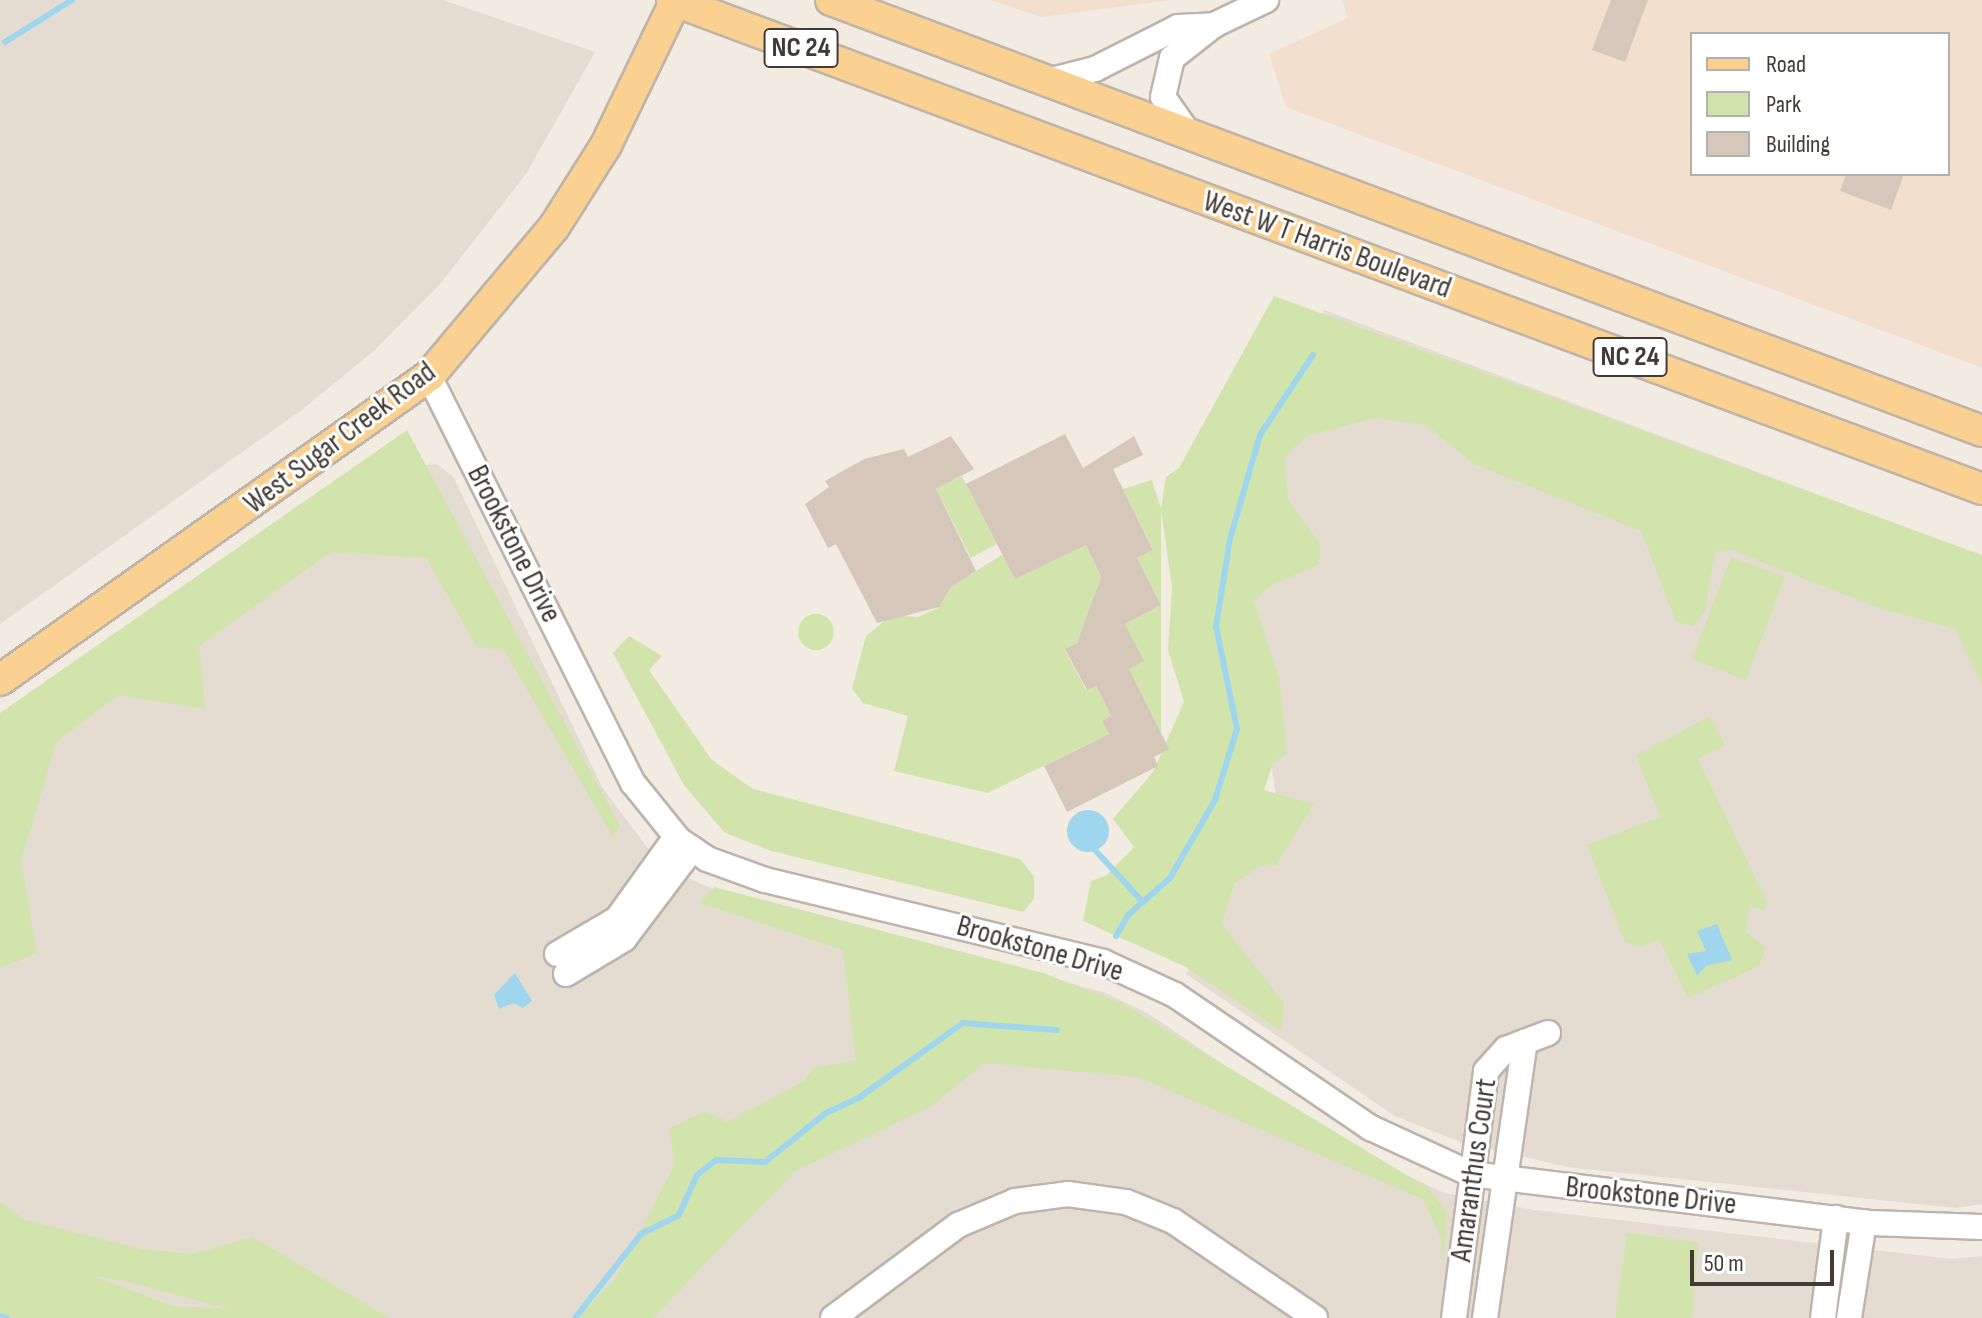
<!DOCTYPE html>
<html>
<head>
<meta charset="utf-8">
<style>
	body { margin:0 }
	#map { position:relative; width:1982px; height:1318px; overflow:hidden; background:#f1ebe2; font-family:"Sofia Sans Condensed",sans-serif }
	div>[style] { position:absolute }
	[style*='--x'] { left:calc(var(--x)*1px); top:calc(var(--y)*1px); width:calc(var(--w)*1px); rotate:calc(var(--a)*1deg) }
	.residential>* { inset:0; background:#e4dcd1 }
	.commercial>* { inset:0; background:#f3dfcd }
	.green>* { inset:0; background:#d1e4ac }
	.round { border-radius:50% }
	.water>* { inset:0; background:#9fd6ed }
	.stream>* { height:6px; margin:-3px; padding:0 3px; transform-origin:3px; border-radius:3px; background:#9fd6ed }
	.building>* { inset:0; background:#d5c8bb }
	.roads { filter:drop-shadow(2px 0 #beb4a9) drop-shadow(-2px 0 #beb4a9) drop-shadow(0 2px #beb4a9) drop-shadow(0 -2px #beb4a9) }
	.minor>* { height:24px; margin:-12px; padding:0 12px; transform-origin:12px; border-radius:12px; background:#fff }
	.major>* { height:30px; margin:-15px; padding:0 15px; transform-origin:15px; border-radius:15px; background:#fbd191 }
	span { translate:-50% -50%; white-space:nowrap; text-align:center; line-height:1.15; -webkit-text-stroke:6px #fff; paint-order:stroke }
	.shield-label span { padding:2px 6px; background:#fff; border:2px solid; border-radius:6px; -webkit-text-stroke-width:0 }
	.shield-label { font-size:28px; color:#423a33; font-weight:700 }
	.street-label { font-size:30px; color:#423a33 }
	.legend { position:absolute; left:1690px; top:32px; width:260px; height:144px; box-sizing:border-box; background:#fff; border:2px solid #b3b0ad; margin:0; padding:10px 14px; list-style:none; font-size:24px; color:#423a33 }
	.legend li { display:flex; align-items:center; gap:16px; height:40px }
	.legend b { width:40px; border:2px solid #b3b0ad }
	.scale { position:absolute; left:1690px; top:1250px; width:144px; height:36px; box-sizing:border-box; border:4px solid #423a33; border-top:0; padding-left:10px; font-size:24px; line-height:28px; white-space:nowrap; color:#423a33; -webkit-text-stroke:6px #fff; paint-order:stroke }
</style>
</head>
<body>
<div id="map">
	<div class="residential">
		<i style="clip-path:polygon(0 0,443px 0,595px 52px,526px 174px,440px 284px,375px 350px,303px 409px,0 624px)"></i>
		<i style="clip-path:polygon(1324px 310px,1982px 556px,1982px 1204px,1956px 1208px,1568px 1167px,1463px 1143px,1395px 1116px,1186px 974px,1277px 801px,1237px 547px)"></i>
		<i style="clip-path:polygon(437px 464px,454px 478px,602px 787px,647px 847px,688px 878px,742px 902px,1104px 992px,1149px 1014px,1337px 1142px,1444px 1193px,1534px 1210px,1951px 1259px,1982px 1256px,1982px 1318px,324px 1318px,173px 1306px,0 1241px,0 872px,48px 699px,419px 466px)"></i>
	</div>
	<div class="commercial">
		<i style="clip-path:polygon(991px 0,1172px 0,1041px 17px)"></i>
		<i style="clip-path:polygon(evenodd,1342px 0,1982px 0,1982px 368px,1286px 107px,1269px 54px,1348px 18px,1342px 0,1692px 34px,1948px 34px,1948px 174px,1692px 174px,1692px 34px)"></i>
	</div>
	<div class="green">
		<i style="clip-path:polygon(1274px 296px,1982px 555px,1982px 685px,1955px 629px,1879px 608px,1732px 550px,1715px 552px,1705px 611px,1693px 626px,1676px 622px,1641px 531px,1474px 464px,1426px 425px,1375px 418px,1307px 436px,1284px 457px,1288px 500px,1321px 545px,1319px 564px,1269px 587px,1254px 601px,1279px 678px,1287px 754px,1273px 763px,1264px 790px,1314px 804px,1276px 865px,1260px 866px,1234px 884px,1222px 924px,1284px 1003px,1281px 1031px,1186px 967px,1083px 921px,1091px 881px,1107px 875px,1134px 847px,1113px 819px,1153px 772px,1184px 702px,1168px 650px,1172px 588px,1161px 509px,1161px 734px,1140px 692px,1106px 680px,1143px 661px,1125px 624px,1161px 605px,1137px 558px,1153px 549px,1123px 489px,1152px 480px,1161px 509px,1166px 477px,1179px 468px)"></i>
		<i style="clip-path:polygon(407px 430px,620px 826px,613px 837px,504px 650px,477px 647px,426px 558px,331px 552px,199px 646px,205px 709px,119px 695px,57px 741px,21px 861px,37px 953px,0 968px,0 713px)"></i>
		<i style="clip-path:polygon(962px 476px,997px 544px,971px 558px,936px 489px)"></i>
		<i style="clip-path:polygon(1086px 545px,1101px 577px,1077px 643px,1065px 650px,1086px 690px,1096px 686px,1111px 716px,1102px 721px,1109px 734px,988px 793px,894px 771px,908px 716px,863px 703px,852px 689px,866px 636px,892px 615px,918px 617px,938px 608px,951px 587px,1003px 554px)"></i>
		<i style="clip-path:polygon(1731px 557px,1785px 577px,1746px 680px,1692px 659px)"></i>
		<i class="round" style="left:798px;top:614px;width:36px;height:36px"></i>
		<i style="clip-path:polygon(629px 636px,662px 656px,649px 670px,712px 760px,753px 789px,1020px 859px,1034px 876px,1034px 899px,1023px 912px,771px 851px,724px 832px,684px 785px,613px 653px)"></i>
		<i style="clip-path:polygon(1710px 716px,1725px 745px,1698px 759px,1767px 902px,1765px 910px,1749px 906px,1746px 932px,1766px 947px,1759px 966px,1688px 998px,1659px 939px,1641px 947px,1625px 942px,1587px 845px,1660px 817px,1636px 756px)"></i>
		<i style="clip-path:polygon(714px 887px,1043px 973px,1120px 1002px,1428px 1188px,1447px 1212px,1443px 1267px,1441px 1238px,1423px 1199px,1138px 1077px,984px 1063px,930px 1107px,795px 1171px,653px 1318px,577px 1318px,616px 1278px,675px 1164px,669px 1129px,705px 1111px,728px 1122px,804px 1081px,814px 1068px,856px 1060px,843px 950px,700px 903px)"></i>
		<i style="clip-path:polygon(evenodd,0 1202px,25px 1220px,141px 1249px,192px 1254px,253px 1237px,389px 1318px,0 1318px,0 1202px,94px 1276px,120px 1280px,229px 1309px,173px 1306px,94px 1276px)"></i>
		<i style="clip-path:polygon(1627px 1233px,1698px 1242px,1692px 1318px,1615px 1318px)"></i>
	</div>
	<div class="water">
		<i class="round" style="left:1067px;top:810px;width:42px;height:42px"></i>
		<i style="clip-path:polygon(1717px 924px,1732px 960px,1706px 966px,1697px 976px,1687px 954px,1706px 951px,1697px 931px)"></i>
		<i style="clip-path:polygon(515px 973px,532px 1001px,523px 1008px,514px 1003px,499px 1009px,494px 995px)"></i>
	</div>
	<div class="stream">
		<i style="--x:5;--y:42;--w:79;--a:-32.1"></i>
		<i style="--x:1095;--y:850;--w:71;--a:47.3"></i>
		<i style="--x:1116;--y:936;--w:24;--a:-60"></i>
		<i style="--x:1128;--y:915;--w:56;--a:-41.4"></i>
		<i style="--x:1170;--y:878;--w:90;--a:-60"></i>
		<i style="--x:1215;--y:800;--w:74;--a:-72.8"></i>
		<i style="--x:1237;--y:729;--w:104;--a:-101.6"></i>
		<i style="--x:1216;--y:627;--w:89;--a:-81"></i>
		<i style="--x:1230;--y:539;--w:108;--a:-73.9"></i>
		<i style="--x:1260;--y:435;--w:96;--a:-56.5"></i>
		<i style="--x:0;--y:1316;--w:7;--a:16"></i>
		<i style="--x:575;--y:1318;--w:107;--a:-51.8"></i>
		<i style="--x:641;--y:1234;--w:42;--a:-26.6"></i>
		<i style="--x:679;--y:1215;--w:44;--a:-65.8"></i>
		<i style="--x:697;--y:1175;--w:24;--a:-38"></i>
		<i style="--x:716;--y:1160;--w:49;--a:2.3"></i>
		<i style="--x:765;--y:1162;--w:78;--a:-38.8"></i>
		<i style="--x:826;--y:1113;--w:38;--a:-25"></i>
		<i style="--x:860;--y:1097;--w:127;--a:-35.7"></i>
		<i style="--x:963;--y:1023;--w:94;--a:4.3"></i>
	</div>
	<div class="building">
		<i style="clip-path:polygon(1611px 0,1648px 0,1625px 62px,1592px 50px)"></i>
		<i style="clip-path:polygon(1846px 174px,1904px 174px,1891px 210px,1840px 191px)"></i>
		<i style="clip-path:polygon(1065px 434px,1083px 468px,1134px 436px,1143px 455px,1113px 469px,1153px 550px,1137px 558px,1161px 605px,1125px 624px,1144px 661px,1129px 669px,1169px 749px,1154px 757px,1158px 766px,1067px 812px,1044px 766px,1109px 734px,1102px 721px,1111px 716px,1096px 686px,1087px 690px,1065px 649px,1077px 643px,1101px 577px,1086px 545px,1015px 579px,966px 484px)"></i>
		<i style="clip-path:polygon(951px 436px,974px 469px,936px 489px,976px 571px,951px 587px,939px 607px,877px 623px,836px 544px,828px 548px,805px 504px,829px 487px,825px 481px,864px 459px,904px 449px,908px 457px)"></i>
	</div>
	<div class="roads">
		<div class="minor">
			<i style="--x:1048;--y:81;--w:49;--a:-14.3"></i>
			<i style="--x:1095;--y:69;--w:93;--a:-26.8"></i>
			<i style="--x:1178;--y:27;--w:36;--a:-3"></i>
			<i style="--x:1189;--y:134;--w:45;--a:-125.1"></i>
			<i style="--x:1163;--y:97;--w:40;--a:-77"></i>
			<i style="--x:1172;--y:58;--w:53;--a:-38.2"></i>
			<i style="--x:1214;--y:25;--w:58;--a:-25.7"></i>
			<i style="--x:429;--y:376;--w:455;--a:63.4"></i>
			<i style="--x:633;--y:783;--w:73;--a:51.1"></i>
			<i style="--x:679;--y:840;--w:34;--a:34"></i>
			<i style="--x:707;--y:859;--w:62;--a:19.9"></i>
			<i style="--x:765;--y:880;--w:348;--a:13.6"></i>
			<i style="--x:1103;--y:962;--w:79;--a:24.6"></i>
			<i style="--x:1175;--y:995;--w:237;--a:34.2"></i>
			<i style="--x:1371;--y:1128;--w:110;--a:24.7"></i>
			<i style="--x:1471;--y:1174;--w:403;--a:7"></i>
			<i style="--x:1871;--y:1223;--w:111;--a:2.1"></i>
			<i style="--x:557;--y:954;--w:69;--a:-30.3"></i>
			<i style="--x:617;--y:919;--w:101;--a:-54.3"></i>
			<i style="--x:566;--y:974;--w:68;--a:-31.1"></i>
			<i style="--x:624;--y:939;--w:113;--a:-52.9"></i>
			<i style="--x:833;--y:1318;--w:156;--a:-36.6"></i>
			<i style="--x:958;--y:1225;--w:62;--a:-22.8"></i>
			<i style="--x:1015;--y:1201;--w:53;--a:-7.5"></i>
			<i style="--x:1068;--y:1194;--w:59;--a:7.9"></i>
			<i style="--x:1126;--y:1202;--w:51;--a:22"></i>
			<i style="--x:1173;--y:1221;--w:172;--a:34.3"></i>
			<i style="--x:1454;--y:1318;--w:249;--a:-82.6"></i>
			<i style="--x:1486;--y:1071;--w:30;--a:-48"></i>
			<i style="--x:1506;--y:1049;--w:45;--a:-20.9"></i>
			<i style="--x:1485;--y:1318;--w:279;--a:-81.8"></i>
			<i style="--x:1823;--y:1318;--w:101;--a:-82.6"></i>
			<i style="--x:1849;--y:1318;--w:97;--a:-81.1"></i>
		</div>
		<div class="major">
			<i style="--x:672;--y:0;--w:1398;--a:20.47"></i>
			<i style="--x:831;--y:0;--w:1229;--a:20.53"></i>
			<i style="--x:0;--y:680;--w:526;--a:-35.32"></i>
			<i style="--x:429;--y:376;--w:194;--a:-50"></i>
			<i style="--x:554;--y:227;--w:97;--a:-57.6"></i>
			<i style="--x:606;--y:145;--w:161;--a:-64.2"></i>
		</div>
	</div>
	<div class="shield-label">
		<span style="left:801px;top:48px">NC 24</span>
		<span style="left:1630px;top:357px">NC 24</span>
	</div>
	<div class="street-label">
		<span style="left:1327px;top:245px;rotate:20deg">West W T Harris Boulevard</span>
		<span style="left:340px;top:438px;rotate:-37deg">West Sugar Creek Road</span>
		<span style="left:514px;top:544px;rotate:63deg">Brookstone Drive</span>
		<span style="left:1040px;top:949px;rotate:16deg">Brookstone Drive</span>
		<span style="left:1474px;top:1170px;rotate:-82deg">Amaranthus Court</span>
		<span style="left:1651px;top:1196px;rotate:6deg">Brookstone Drive</span>
	</div>
	<ul class="legend">
	<li><b style="height:10px;background:#fbd191"></b>Road</li>
	<li><b style="height:22px;background:#d1e4ac"></b>Park</li>
	<li><b style="height:22px;background:#d5c8bb"></b>Building</li>
	</ul>
	<div class="scale">50 m</div>
</div>
</body>
</html>
